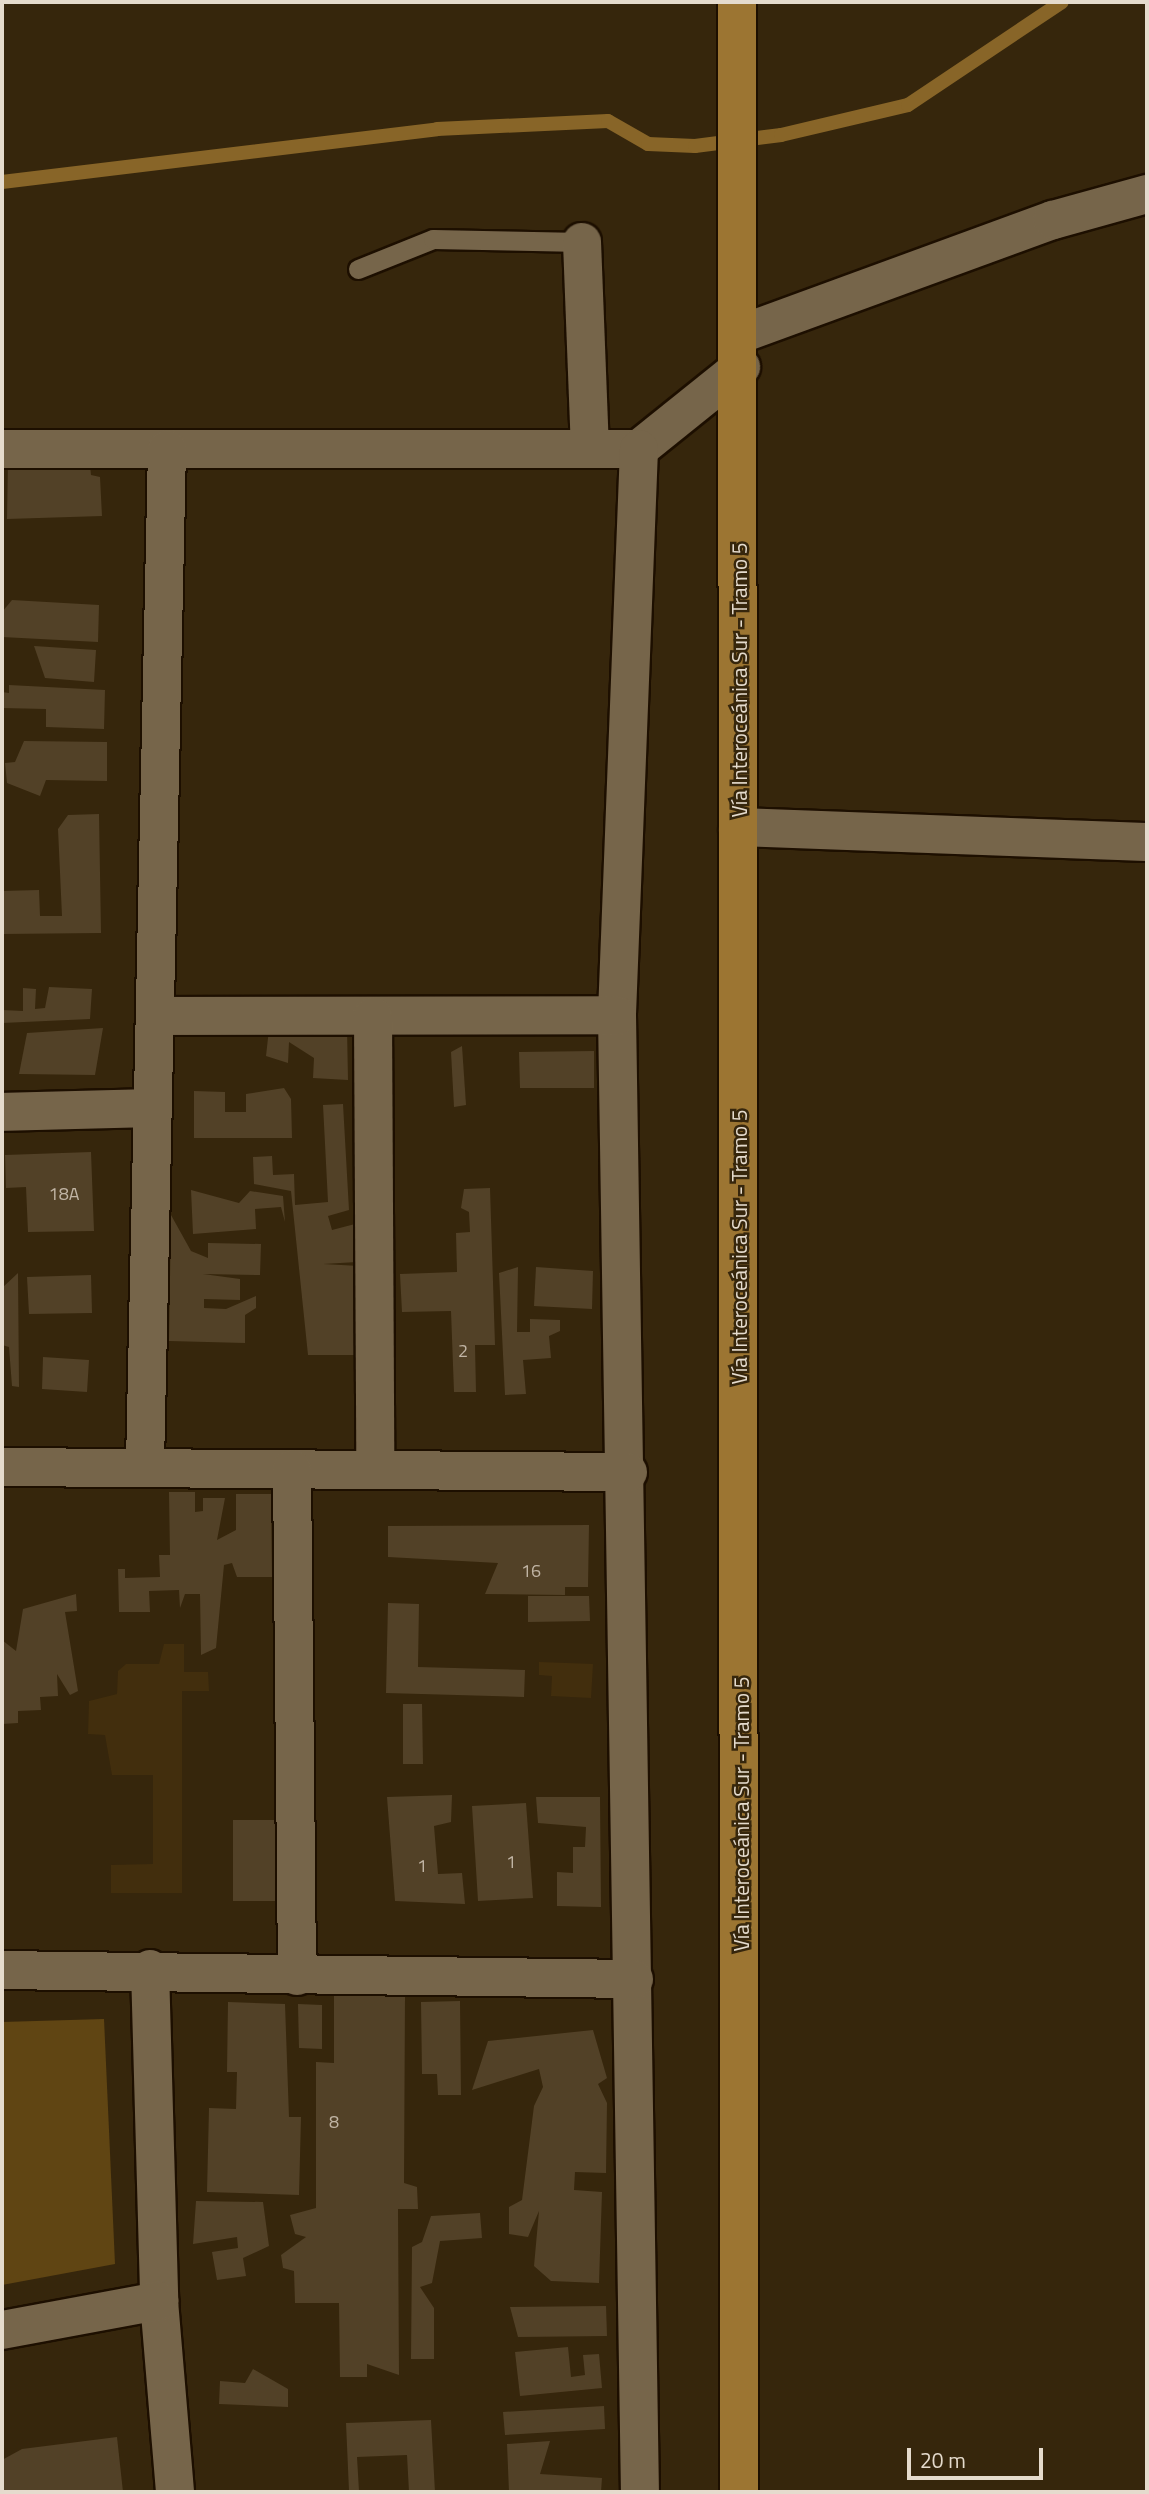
<!DOCTYPE html>
<html>
<head>
<meta charset="utf-8">
<style>
	body { margin:0 }
	#map { position:relative; width:1149px; height:2494px; overflow:hidden; background:#36260c; font-family:"Titillium Web",sans-serif }
	div>[style] { position:absolute }
	[style*='--x'] { left:calc(var(--x)*1px); top:calc(var(--y)*1px); width:calc(var(--w)*1px); rotate:calc(var(--a)*1deg) }
	.built>* { inset:0; background:#422e0d }
	.green>* { inset:0; background:#604513 }
	.stream>* { height:14px; margin:-7px; padding:0 7px; transform-origin:7px; border-radius:7px; background:#886528 }
	.building>* { inset:0; background:#524127 }
	.roads { filter:drop-shadow(2px 0 #1d0f00) drop-shadow(-2px 0 #1d0f00) drop-shadow(0 2px #1d0f00) drop-shadow(0 -2px #1d0f00) }
	.service>* { height:19px; margin:-9.5px; padding:0 9.5px; transform-origin:9.5px; border-radius:9.5px; background:#76654a }
	.minor>* { height:38px; margin:-19px; padding:0 19px; transform-origin:19px; border-radius:19px; background:#76654a }
	.trunk>* { height:38px; margin:-19px; padding:0 19px; transform-origin:19px; border-radius:19px; background:#9c7532 }
	span { translate:-50% -50%; white-space:nowrap; text-align:center; line-height:1.15; -webkit-text-stroke:5px #36260c; paint-order:stroke }
	.number-label { font-size:18px; color:#c0b4a4 }
	.number-label span { -webkit-text-stroke-width:0 }
	.street-label { font-size:21px; color:#e5dbcd }
	.frame { position:absolute; inset:0; border:4px solid #e5dbcd; pointer-events:none }
	.scale { position:absolute; left:907px; top:2448px; width:136px; height:32px; box-sizing:border-box; border:4px solid #e5dbcd; border-top:0; padding-left:9px; font-size:21px; line-height:24px; white-space:nowrap; color:#e5dbcd; -webkit-text-stroke:5px #36260c; paint-order:stroke }
</style>
</head>
<body>
<div id="map">
	<div class="built">
		<i style="clip-path:polygon(164px 1644px,184px 1644px,184px 1672px,208px 1672px,209px 1691px,182px 1691px,182px 1893px,111px 1893px,111px 1865px,153px 1864px,153px 1775px,112px 1775px,105px 1735px,88px 1734px,89px 1701px,117px 1694px,118px 1671px,126px 1664px,159px 1664px)"></i>
		<i style="clip-path:polygon(539px 1662px,593px 1664px,591px 1698px,551px 1696px,552px 1676px,539px 1675px)"></i>
	</div>
	<div class="green">
		<i style="clip-path:polygon(104px 2019px,115px 2264px,2px 2285px,2px 2022px)"></i>
	</div>
	<div class="stream">
		<i style="--x:2;--y:182;--w:438;--a:-6.9"></i>
		<i style="--x:437;--y:129;--w:171;--a:-2.7"></i>
		<i style="--x:608;--y:121;--w:46;--a:29.9"></i>
		<i style="--x:648;--y:144;--w:47;--a:2.4"></i>
		<i style="--x:695;--y:146;--w:87;--a:-7.3"></i>
		<i style="--x:781;--y:135;--w:130;--a:-13.3"></i>
		<i style="--x:908;--y:105;--w:185;--a:-33.8"></i>
	</div>
	<div class="building">
		<i style="clip-path:polygon(89px 455px,91px 475px,100px 477px,102px 516px,7px 519px,8px 461px)"></i>
		<i style="clip-path:polygon(12px 600px,99px 605px,98px 642px,2px 637px,2px 612px)"></i>
		<i style="clip-path:polygon(34px 646px,96px 650px,94px 682px,45px 678px)"></i>
		<i style="clip-path:polygon(9px 685px,105px 690px,104px 729px,46px 727px,46px 709px,2px 708px,2px 692px,9px 693px)"></i>
		<i style="clip-path:polygon(24px 741px,107px 742px,107px 781px,46px 780px,40px 796px,7px 783px,5px 763px,15px 762px)"></i>
		<i style="clip-path:polygon(99px 814px,101px 933px,2px 934px,2px 891px,39px 890px,40px 916px,62px 916px,58px 829px,68px 815px)"></i>
		<i style="clip-path:polygon(49px 987px,92px 989px,90px 1019px,2px 1023px,2px 1010px,23px 1011px,23px 988px,36px 989px,35px 1009px,45px 1008px)"></i>
		<i style="clip-path:polygon(103px 1028px,95px 1075px,19px 1074px,27px 1033px)"></i>
		<i style="clip-path:polygon(347px 1028px,348px 1080px,313px 1078px,314px 1058px,289px 1042px,288px 1063px,266px 1056px,269px 1029px)"></i>
		<i style="clip-path:polygon(462px 1046px,466px 1105px,454px 1107px,451px 1052px)"></i>
		<i style="clip-path:polygon(594px 1051px,594px 1088px,520px 1088px,519px 1052px)"></i>
		<i style="clip-path:polygon(284px 1088px,291px 1099px,292px 1138px,194px 1138px,194px 1091px,225px 1092px,225px 1112px,246px 1112px,246px 1094px)"></i>
		<i style="clip-path:polygon(343px 1104px,349px 1210px,328px 1216px,332px 1230px,355px 1224px,357px 1262px,323px 1264px,359px 1266px,357px 1355px,308px 1355px,291px 1191px,254px 1184px,253px 1157px,272px 1156px,273px 1175px,294px 1174px,295px 1205px,328px 1202px,323px 1105px)"></i>
		<i style="clip-path:polygon(91px 1152px,94px 1231px,28px 1232px,26px 1187px,6px 1188px,5px 1155px)"></i>
		<i style="clip-path:polygon(490px 1188px,495px 1345px,475px 1345px,476px 1392px,454px 1392px,451px 1311px,402px 1312px,400px 1274px,457px 1272px,456px 1233px,470px 1232px,469px 1212px,461px 1208px,464px 1189px)"></i>
		<i style="clip-path:polygon(191px 1190px,239px 1203px,250px 1191px,283px 1196px,285px 1222px,281px 1207px,255px 1209px,256px 1229px,193px 1234px)"></i>
		<i style="clip-path:polygon(171px 1215px,191px 1251px,208px 1258px,208px 1243px,261px 1244px,260px 1275px,203px 1274px,240px 1279px,240px 1300px,204px 1299px,204px 1308px,226px 1309px,256px 1296px,256px 1308px,245px 1315px,245px 1343px,169px 1341px)"></i>
		<i style="clip-path:polygon(518px 1267px,517px 1332px,530px 1332px,530px 1319px,560px 1320px,560px 1331px,549px 1336px,551px 1358px,523px 1360px,526px 1394px,505px 1395px,499px 1273px)"></i>
		<i style="clip-path:polygon(536px 1267px,593px 1271px,592px 1309px,534px 1306px)"></i>
		<i style="clip-path:polygon(18px 1273px,19px 1387px,12px 1386px,9px 1347px,2px 1345px,2px 1288px)"></i>
		<i style="clip-path:polygon(91px 1275px,92px 1313px,29px 1314px,27px 1277px)"></i>
		<i style="clip-path:polygon(43px 1357px,89px 1360px,87px 1392px,42px 1389px)"></i>
		<i style="clip-path:polygon(169px 1492px,195px 1492px,195px 1512px,203px 1511px,203px 1498px,225px 1498px,217px 1540px,236px 1530px,236px 1494px,271px 1494px,272px 1577px,237px 1577px,232px 1563px,224px 1565px,216px 1648px,201px 1655px,200px 1594px,185px 1594px,180px 1608px,179px 1590px,149px 1591px,150px 1612px,119px 1612px,118px 1569px,125px 1569px,125px 1578px,160px 1577px,159px 1555px,170px 1555px)"></i>
		<i style="clip-path:polygon(589px 1525px,588px 1587px,565px 1587px,565px 1595px,485px 1594px,498px 1563px,388px 1557px,388px 1526px)"></i>
		<i style="clip-path:polygon(76px 1594px,77px 1611px,65px 1612px,78px 1691px,70px 1695px,57px 1674px,58px 1696px,40px 1697px,41px 1710px,18px 1711px,18px 1723px,2px 1724px,2px 1640px,16px 1651px,23px 1609px)"></i>
		<i style="clip-path:polygon(528px 1596px,589px 1596px,590px 1621px,528px 1622px)"></i>
		<i style="clip-path:polygon(388px 1603px,419px 1604px,418px 1667px,525px 1670px,524px 1697px,386px 1693px)"></i>
		<i style="clip-path:polygon(403px 1704px,422px 1704px,423px 1764px,403px 1764px)"></i>
		<i style="clip-path:polygon(452px 1795px,451px 1822px,434px 1826px,438px 1874px,462px 1873px,465px 1904px,395px 1901px,387px 1797px)"></i>
		<i style="clip-path:polygon(536px 1797px,600px 1797px,601px 1907px,557px 1906px,557px 1872px,573px 1873px,573px 1847px,585px 1847px,586px 1827px,538px 1823px)"></i>
		<i style="clip-path:polygon(526px 1803px,533px 1898px,478px 1901px,472px 1806px)"></i>
		<i style="clip-path:polygon(233px 1820px,276px 1820px,275px 1901px,233px 1901px)"></i>
		<i style="clip-path:polygon(334px 1996px,405px 1996px,404px 2183px,417px 2187px,418px 2209px,398px 2209px,399px 2375px,367px 2364px,367px 2377px,340px 2377px,339px 2303px,295px 2303px,294px 2271px,283px 2268px,281px 2255px,306px 2237px,295px 2234px,290px 2215px,316px 2208px,316px 2062px,334px 2063px)"></i>
		<i style="clip-path:polygon(460px 2001px,461px 2095px,438px 2095px,437px 2074px,422px 2074px,421px 2002px)"></i>
		<i style="clip-path:polygon(228px 2002px,285px 2004px,289px 2117px,301px 2117px,299px 2195px,207px 2192px,209px 2108px,236px 2109px,237px 2072px,227px 2072px)"></i>
		<i style="clip-path:polygon(298px 2004px,322px 2005px,322px 2049px,299px 2048px)"></i>
		<i style="clip-path:polygon(593px 2030px,607px 2078px,598px 2084px,607px 2103px,606px 2173px,575px 2172px,574px 2190px,602px 2192px,599px 2283px,551px 2281px,534px 2266px,539px 2211px,528px 2237px,509px 2234px,509px 2207px,522px 2200px,534px 2106px,543px 2087px,539px 2069px,472px 2090px,488px 2041px)"></i>
		<i style="clip-path:polygon(196px 2201px,263px 2202px,269px 2246px,243px 2258px,246px 2276px,217px 2280px,212px 2252px,238px 2248px,237px 2237px,193px 2244px)"></i>
		<i style="clip-path:polygon(480px 2213px,482px 2238px,440px 2241px,432px 2283px,420px 2287px,434px 2308px,434px 2359px,411px 2359px,412px 2247px,422px 2242px,431px 2216px)"></i>
		<i style="clip-path:polygon(606px 2306px,607px 2336px,518px 2337px,510px 2307px)"></i>
		<i style="clip-path:polygon(568px 2347px,571px 2377px,585px 2375px,583px 2355px,599px 2354px,602px 2388px,520px 2396px,515px 2352px)"></i>
		<i style="clip-path:polygon(253px 2369px,288px 2389px,288px 2407px,219px 2404px,220px 2381px,245px 2383px)"></i>
		<i style="clip-path:polygon(604px 2406px,605px 2429px,505px 2435px,503px 2412px)"></i>
		<i style="clip-path:polygon(431px 2420px,435px 2492px,409px 2492px,407px 2455px,357px 2457px,359px 2491px,349px 2491px,346px 2423px)"></i>
		<i style="clip-path:polygon(117px 2437px,123px 2492px,2px 2492px,2px 2460px,22px 2449px)"></i>
		<i style="clip-path:polygon(550px 2441px,540px 2474px,602px 2478px,601px 2492px,509px 2492px,507px 2444px)"></i>
	</div>
	<div class="roads">
		<div class="service">
			<i style="--x:358;--y:269;--w:81;--a:-21.8"></i>
			<i style="--x:433;--y:239;--w:149;--a:1.2"></i>
		</div>
		<div class="minor">
			<i style="--x:582;--y:242;--w:206;--a:87.8"></i>
			<i style="--x:741;--y:334;--w:332;--a:-20.1"></i>
			<i style="--x:1053;--y:220;--w:98;--a:-15.5"></i>
			<i style="--x:2;--y:449;--w:637;--a:0"></i>
			<i style="--x:639;--y:449;--w:131;--a:-38.8"></i>
			<i style="--x:639;--y:449;--w:566;--a:92.23"></i>
			<i style="--x:617;--y:1015;--w:1477;--a:89.11"></i>
			<i style="--x:738;--y:827;--w:409;--a:2.1"></i>
			<i style="--x:156;--y:1016;--w:461;--a:-0.1"></i>
			<i style="--x:373;--y:1016;--w:452;--a:89.7"></i>
			<i style="--x:2;--y:1112;--w:151;--a:-1.5"></i>
			<i style="--x:145;--y:1465;--w:1016;--a:-88.76"></i>
			<i style="--x:2;--y:1467;--w:626;--a:0.46"></i>
			<i style="--x:292;--y:1469;--w:507;--a:89.43"></i>
			<i style="--x:150;--y:1969;--w:332;--a:88.4"></i>
			<i style="--x:159;--y:2301;--w:192;--a:85.2"></i>
			<i style="--x:2;--y:1970;--w:632;--a:0.82"></i>
			<i style="--x:2;--y:2330;--w:160;--a:-10.5"></i>
		</div>
		<div class="trunk">
			<i style="--x:737;--y:2;--w:2490;--a:89.95"></i>
		</div>
	</div>
	<div class="number-label">
		<span style="left:64px;top:1194px">18A</span>
		<span style="left:463px;top:1351px">2</span>
		<span style="left:531px;top:1571px">16</span>
		<span style="left:511px;top:1862px">1</span>
		<span style="left:422px;top:1866px">1</span>
		<span style="left:334px;top:2122px">8</span>
	</div>
	<div class="street-label">
		<span style="left:739px;top:680px;rotate:-90deg">Vía Interoceánica Sur - Tramo 5</span>
		<span style="left:739px;top:1247px;rotate:-90deg">Vía Interoceánica Sur - Tramo 5</span>
		<span style="left:741px;top:1814px;rotate:-90deg">Vía Interoceánica Sur - Tramo 5</span>
	</div>
	<div class="frame"></div>
	<div class="scale">20 m</div>
</div>
</body>
</html>
